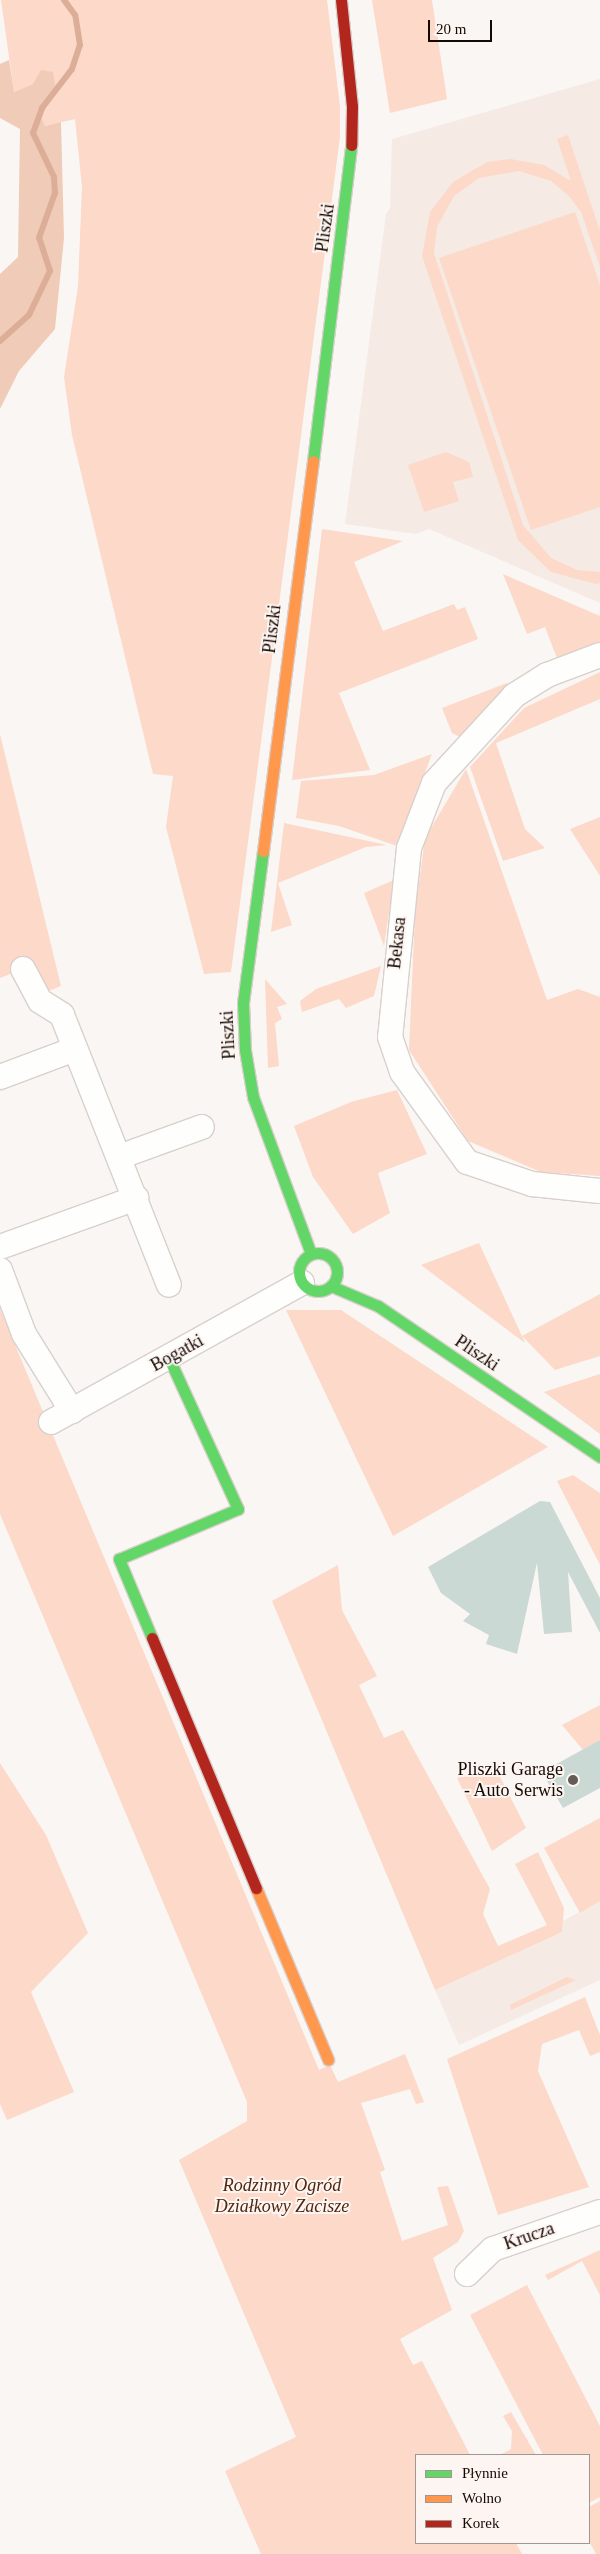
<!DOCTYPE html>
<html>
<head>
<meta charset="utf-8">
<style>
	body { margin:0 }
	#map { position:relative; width:600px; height:2554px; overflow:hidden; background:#faf6f4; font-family:"Times New Roman",serif }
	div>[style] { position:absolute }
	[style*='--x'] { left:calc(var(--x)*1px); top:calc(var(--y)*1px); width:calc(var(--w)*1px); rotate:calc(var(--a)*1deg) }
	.built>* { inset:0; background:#f6eae4 }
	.green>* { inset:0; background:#fcd9c8 }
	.forest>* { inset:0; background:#f0cbb8 }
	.stream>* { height:6px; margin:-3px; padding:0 3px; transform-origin:3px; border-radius:3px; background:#dcae98 }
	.building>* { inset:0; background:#cbd9d5 }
	.roads { filter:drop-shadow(1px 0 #d9d0cc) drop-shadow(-1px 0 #d9d0cc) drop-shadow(0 1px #d9d0cc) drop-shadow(0 -1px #d9d0cc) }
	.street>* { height:24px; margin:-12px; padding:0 12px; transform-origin:12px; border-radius:12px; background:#fefefd }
	.fast>* { height:11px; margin:-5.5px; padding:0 5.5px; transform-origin:5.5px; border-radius:5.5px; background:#63d668 }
	.fast>.ring { margin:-5.5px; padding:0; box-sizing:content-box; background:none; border:11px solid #63d668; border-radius:50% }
	.slow>* { height:11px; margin:-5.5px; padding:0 5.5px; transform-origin:5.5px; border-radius:5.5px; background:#ff974d }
	.jam>* { height:11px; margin:-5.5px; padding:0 5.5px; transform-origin:5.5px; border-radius:5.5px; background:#b3261e }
	.dots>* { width:14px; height:14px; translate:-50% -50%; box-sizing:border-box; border:2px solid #fdf5f1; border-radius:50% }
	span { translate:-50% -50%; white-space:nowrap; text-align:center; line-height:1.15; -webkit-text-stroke:4px #fdf5f1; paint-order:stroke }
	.street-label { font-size:18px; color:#150904 }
	.poi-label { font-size:18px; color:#150904 }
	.right { translate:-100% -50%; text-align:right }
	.park-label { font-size:18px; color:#512610; font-style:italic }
	.legend { position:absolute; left:415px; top:2454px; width:175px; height:90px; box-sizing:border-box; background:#fdf5f1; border:1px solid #a09792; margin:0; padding:6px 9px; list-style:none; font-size:15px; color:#150904 }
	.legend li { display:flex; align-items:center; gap:10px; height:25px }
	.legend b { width:25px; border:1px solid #a09792 }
	.scale { position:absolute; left:428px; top:20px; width:64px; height:22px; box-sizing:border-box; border:2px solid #150904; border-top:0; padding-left:6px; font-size:15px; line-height:18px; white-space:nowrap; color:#150904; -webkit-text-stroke:4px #fdf5f1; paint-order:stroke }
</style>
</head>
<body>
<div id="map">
	<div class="built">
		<i style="clip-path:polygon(600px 79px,600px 603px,429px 529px,416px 534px,345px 524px,386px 214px,390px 208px,392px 139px)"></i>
		<i style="clip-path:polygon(600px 1901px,600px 1980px,459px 2045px,435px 1990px,562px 1932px,563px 1921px)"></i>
	</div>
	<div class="green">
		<i style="clip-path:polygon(1px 0,327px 0,340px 106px,340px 137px,231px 972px,204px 974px,166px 827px,173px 776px,153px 774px,72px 435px,64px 377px,78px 286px,82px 187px,75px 119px,45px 126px,41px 117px,56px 91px,33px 84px,14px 92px)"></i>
		<i style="clip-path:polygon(372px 0,432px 0,447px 99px,390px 113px)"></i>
		<i style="clip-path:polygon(568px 135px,600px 231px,600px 267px,581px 212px,569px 196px,551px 181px,519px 171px,479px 178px,454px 196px,437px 227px,434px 253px,523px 525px,551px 558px,577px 570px,600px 572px,600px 583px,596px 584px,551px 572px,518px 540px,422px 256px,430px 212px,453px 182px,487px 162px,510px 159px,544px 165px,571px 181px,557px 139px)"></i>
		<i style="clip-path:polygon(575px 212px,600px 285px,600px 507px,531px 530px,439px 258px)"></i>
		<i style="clip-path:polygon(446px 452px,469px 462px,473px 477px,453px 482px,459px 501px,424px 512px,408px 465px)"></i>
		<i style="clip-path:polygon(322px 529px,403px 541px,354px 562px,383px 631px,454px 604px,457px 610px,465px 607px,478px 639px,339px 693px,370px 770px,292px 780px)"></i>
		<i style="clip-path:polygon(503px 574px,600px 616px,600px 644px,557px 658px,545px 627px,527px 634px)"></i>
		<i style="clip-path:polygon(600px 672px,600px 699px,496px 743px,525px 829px,545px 848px,503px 861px,470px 767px,524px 708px)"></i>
		<i style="clip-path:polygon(507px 683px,510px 686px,460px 737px,452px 733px,442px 708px)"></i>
		<i style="clip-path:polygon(0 734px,61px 986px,46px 992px,33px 965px,0 978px)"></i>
		<i style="clip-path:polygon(432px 754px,397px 846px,339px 826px,296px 818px,301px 781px,374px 775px)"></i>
		<i style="clip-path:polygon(466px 769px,547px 1000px,578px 989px,600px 997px,600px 1176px,541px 1172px,468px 1141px,409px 1050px,415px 913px,425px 838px)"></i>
		<i style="clip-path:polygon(600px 817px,600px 876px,570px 829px)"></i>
		<i style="clip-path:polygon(284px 823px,387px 845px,366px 847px,278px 883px,292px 925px,271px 932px)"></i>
		<i style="clip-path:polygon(394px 880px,384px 946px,364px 893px)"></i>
		<i style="clip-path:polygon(381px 966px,374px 996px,346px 1008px,339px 999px,302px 1012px,300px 1001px,316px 989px)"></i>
		<i style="clip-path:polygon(265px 979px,287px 1004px,277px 1007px,282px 1019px,275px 1023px,279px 1066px,268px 1068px)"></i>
		<i style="clip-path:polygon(397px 1090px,427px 1154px,378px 1173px,390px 1213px,353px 1234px,313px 1177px,294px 1126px,351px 1102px)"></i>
		<i style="clip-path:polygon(479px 1243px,522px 1336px,600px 1294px,600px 1356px,555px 1370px,522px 1336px,525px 1343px,421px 1265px)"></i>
		<i style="clip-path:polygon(0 1309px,319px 2070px,330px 2065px,338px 2082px,405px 2054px,424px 2102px,416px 2104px,410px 2089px,361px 2103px,385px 2170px,380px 2172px,402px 2241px,448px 2225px,437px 2187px,448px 2186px,464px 2231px,458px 2242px,433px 2258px,452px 2310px,400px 2339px,413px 2365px,422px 2361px,470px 2455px,416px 2455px,416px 2543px,516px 2543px,522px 2554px,261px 2554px,225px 2471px,296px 2437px,179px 2160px,247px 2121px,247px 2102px,0 1514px)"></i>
		<i style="clip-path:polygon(286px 1310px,341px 1310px,548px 1447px,393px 1536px)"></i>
		<i style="clip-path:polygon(600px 1374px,600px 1434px,544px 1392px)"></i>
		<i style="clip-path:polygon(573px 1475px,600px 1493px,600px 1565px,557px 1481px)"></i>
		<i style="clip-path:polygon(338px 1565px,342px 1610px,377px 1676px,359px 1685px,384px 1738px,403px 1730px,490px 1889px,483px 1914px,498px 1946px,547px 1925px,515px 1864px,538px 1852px,564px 1908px,562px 1932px,435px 1990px,272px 1601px)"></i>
		<i style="clip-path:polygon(600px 1705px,600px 1740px,583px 1750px,562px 1725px)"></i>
		<i style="clip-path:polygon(0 1763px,46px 1835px,88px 1933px,31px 1992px,74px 2092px,7px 2120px,0 2104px)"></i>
		<i style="clip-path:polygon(494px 1765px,526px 1828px,492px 1851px,457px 1778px)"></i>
		<i style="clip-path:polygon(600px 1818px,600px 1901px,580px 1913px,544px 1848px)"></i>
		<i style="clip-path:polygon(567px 1977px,576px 1980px,511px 2010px,510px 2005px)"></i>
		<i style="clip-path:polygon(585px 1997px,600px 2035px,600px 2052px,590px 2056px,579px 2030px,542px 2044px,538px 2071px,589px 2187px,498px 2215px,447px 2059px)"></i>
		<i style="clip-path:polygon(600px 2250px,600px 2295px,582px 2261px,548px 2280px,545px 2275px)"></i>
		<i style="clip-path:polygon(527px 2285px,600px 2426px,600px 2497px,589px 2503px,589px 2455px,543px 2455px,470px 2315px)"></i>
		<i style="clip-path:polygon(511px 2412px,536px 2455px,500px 2455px,511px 2449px,512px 2431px,503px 2416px)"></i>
		<i style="clip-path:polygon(600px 2501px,600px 2554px,596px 2554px,589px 2541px,589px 2507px)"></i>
	</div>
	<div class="forest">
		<i style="clip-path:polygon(9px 60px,14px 92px,33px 84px,41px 70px,53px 72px,56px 91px,41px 117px,45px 126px,61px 122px,64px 238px,55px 329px,19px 371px,0 409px,0 274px,18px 257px,20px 129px,0 118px,0 64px)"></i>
	</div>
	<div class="stream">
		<i style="--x:0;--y:341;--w:39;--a:-42"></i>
		<i style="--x:29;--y:315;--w:49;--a:-64.5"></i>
		<i style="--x:50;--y:271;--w:35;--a:-108"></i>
		<i style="--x:39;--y:238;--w:48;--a:-70.4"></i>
		<i style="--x:55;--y:193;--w:16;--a:-94"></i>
		<i style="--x:54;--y:177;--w:49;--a:-115.5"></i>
		<i style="--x:33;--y:133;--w:27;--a:-70"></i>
		<i style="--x:42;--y:108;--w:49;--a:-52.4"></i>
		<i style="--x:72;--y:69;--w:25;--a:-72"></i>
		<i style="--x:80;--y:45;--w:30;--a:-99"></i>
		<i style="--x:75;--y:15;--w:19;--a:-126"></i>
	</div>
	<div class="building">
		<i style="clip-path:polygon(540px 1501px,550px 1502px,600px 1598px,600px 1633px,568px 1572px,572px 1632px,544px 1634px,537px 1563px,517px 1654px,486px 1644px,489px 1635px,463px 1621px,470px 1614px,441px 1593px,428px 1567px)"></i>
		<i style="clip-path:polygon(600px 1740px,600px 1788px,563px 1808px,542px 1772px)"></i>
	</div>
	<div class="roads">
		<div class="street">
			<i style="--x:600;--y:655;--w:57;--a:159.3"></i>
			<i style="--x:547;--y:675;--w:39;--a:148"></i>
			<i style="--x:514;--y:696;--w:118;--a:132.6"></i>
			<i style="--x:434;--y:783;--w:70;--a:111"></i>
			<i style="--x:409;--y:848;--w:190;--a:95.7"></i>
			<i style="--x:390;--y:1037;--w:37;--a:71"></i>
			<i style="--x:402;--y:1072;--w:111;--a:54.2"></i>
			<i style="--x:467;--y:1162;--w:69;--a:18.7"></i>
			<i style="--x:532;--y:1184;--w:68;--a:5.9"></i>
			<i style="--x:23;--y:969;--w:36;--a:62"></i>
			<i style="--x:40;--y:1001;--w:26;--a:32"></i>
			<i style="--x:62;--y:1015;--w:290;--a:68.4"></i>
			<i style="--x:0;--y:1077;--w:80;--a:-20.5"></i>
			<i style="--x:119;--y:1157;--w:88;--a:-19.9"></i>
			<i style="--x:0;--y:1247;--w:145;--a:-19.8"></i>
			<i style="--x:0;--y:1270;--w:68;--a:69.4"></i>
			<i style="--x:24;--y:1334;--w:91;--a:58.1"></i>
			<i style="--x:51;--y:1422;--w:287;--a:-29"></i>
			<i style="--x:467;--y:2274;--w:36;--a:-44"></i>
			<i style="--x:493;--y:2249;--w:113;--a:-19.1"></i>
		</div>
		<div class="fast">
			<i style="--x:313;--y:461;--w:318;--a:-83.1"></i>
			<i style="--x:263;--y:851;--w:153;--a:97.5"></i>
			<i style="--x:243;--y:1003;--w:47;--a:87.6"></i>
			<i style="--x:245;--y:1050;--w:48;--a:80.3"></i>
			<i style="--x:253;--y:1097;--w:167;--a:69.7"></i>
			<i class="ring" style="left:299px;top:1253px;width:27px;height:27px"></i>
			<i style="--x:331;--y:1286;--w:51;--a:23.1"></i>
			<i style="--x:378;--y:1306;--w:268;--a:34.2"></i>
			<i style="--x:152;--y:1638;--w:86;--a:-112.7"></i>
			<i style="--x:119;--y:1559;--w:129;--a:-22.8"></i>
			<i style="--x:238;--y:1509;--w:166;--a:-114.6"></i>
		</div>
		<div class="slow">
			<i style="--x:263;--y:851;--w:393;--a:-82.7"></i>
			<i style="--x:256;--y:1888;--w:186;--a:67.2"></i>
		</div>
		<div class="jam">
			<i style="--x:341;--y:0;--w:107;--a:84.1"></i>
			<i style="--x:352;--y:106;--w:39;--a:91"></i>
			<i style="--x:152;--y:1638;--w:271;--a:67.4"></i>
		</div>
	</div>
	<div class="dots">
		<i style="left:573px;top:1780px;background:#655c58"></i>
	</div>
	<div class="street-label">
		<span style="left:325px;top:228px;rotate:-82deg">Pliszki</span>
		<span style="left:272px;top:629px;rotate:-83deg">Pliszki</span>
		<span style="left:397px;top:943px;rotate:-84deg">Bekasa</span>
		<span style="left:228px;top:1035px;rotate:-93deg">Pliszki</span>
		<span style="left:177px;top:1353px;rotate:-29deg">Bogatki</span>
		<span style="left:477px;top:1353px;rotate:34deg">Pliszki</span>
		<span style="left:529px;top:2236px;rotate:-19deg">Krucza</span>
	</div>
	<div class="poi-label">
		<span class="right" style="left:563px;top:1780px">Pliszki Garage<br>- Auto Serwis</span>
	</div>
	<div class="park-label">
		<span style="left:282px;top:2196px">Rodzinny Ogród<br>Działkowy Zacisze</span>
	</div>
	<ul class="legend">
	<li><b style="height:6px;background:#63d668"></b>Płynnie</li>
	<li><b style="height:6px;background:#ff974d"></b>Wolno</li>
	<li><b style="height:6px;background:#b3261e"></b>Korek</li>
	</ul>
	<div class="scale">20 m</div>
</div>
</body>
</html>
